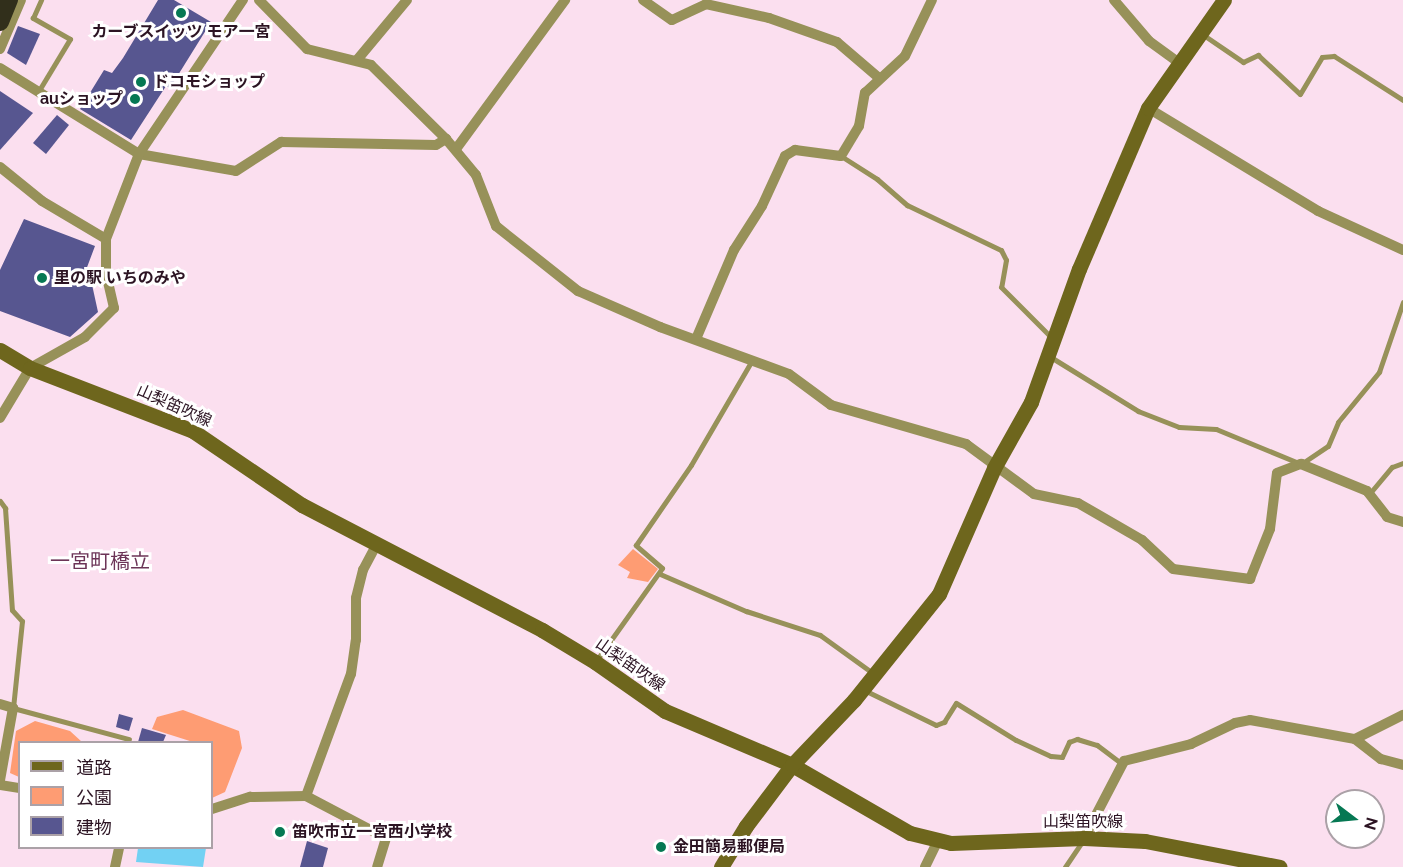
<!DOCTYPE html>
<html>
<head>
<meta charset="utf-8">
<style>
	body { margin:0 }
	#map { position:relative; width:1403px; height:867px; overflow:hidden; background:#fbdfef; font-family:Raleway,"Noto Sans JP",sans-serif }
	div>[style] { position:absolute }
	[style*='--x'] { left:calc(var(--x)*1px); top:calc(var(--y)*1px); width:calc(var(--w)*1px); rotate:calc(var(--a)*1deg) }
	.green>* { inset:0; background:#fe9c73 }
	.water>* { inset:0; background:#72d1f3 }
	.building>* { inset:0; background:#575690 }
	.lane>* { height:5px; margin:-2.5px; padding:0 2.5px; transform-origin:2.5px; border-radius:2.5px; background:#979159 }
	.street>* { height:10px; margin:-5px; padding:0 5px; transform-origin:5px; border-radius:5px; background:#979159 }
	.secondary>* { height:15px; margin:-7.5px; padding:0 7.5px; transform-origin:7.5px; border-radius:7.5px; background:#6e661d }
	.highway>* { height:18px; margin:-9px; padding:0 9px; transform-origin:9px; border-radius:9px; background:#312f1b }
	.dots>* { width:16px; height:16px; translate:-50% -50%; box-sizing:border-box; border:3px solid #fff; border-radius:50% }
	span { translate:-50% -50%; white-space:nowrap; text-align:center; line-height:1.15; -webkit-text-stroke:6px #fff; paint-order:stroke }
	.poi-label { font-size:16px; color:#2c1423; font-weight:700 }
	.left { translate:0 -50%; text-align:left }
	.right { translate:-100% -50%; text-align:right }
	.street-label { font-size:16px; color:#2c1423 }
	.quarter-label { font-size:20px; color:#6c3457 }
	.legend { position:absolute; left:18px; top:741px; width:195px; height:108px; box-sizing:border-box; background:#fff; border:2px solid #aba1a7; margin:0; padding:8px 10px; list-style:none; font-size:18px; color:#2c1423 }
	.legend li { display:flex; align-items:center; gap:12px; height:30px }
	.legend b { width:30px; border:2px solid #aba1a7 }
	.north { position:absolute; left:1325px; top:789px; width:60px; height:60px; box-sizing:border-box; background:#fff; border:2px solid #aba1a7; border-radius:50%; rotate:106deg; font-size:16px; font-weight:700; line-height:24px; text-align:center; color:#2c1423 }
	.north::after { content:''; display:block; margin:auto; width:21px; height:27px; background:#067853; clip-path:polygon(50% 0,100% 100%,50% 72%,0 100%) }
</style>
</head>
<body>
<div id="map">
	<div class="green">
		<i style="clip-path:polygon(633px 549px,658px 569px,648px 582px,627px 578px,630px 572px,618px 565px)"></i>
		<i style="clip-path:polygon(183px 710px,239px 731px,242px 748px,225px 792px,212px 798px,212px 742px,193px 742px,152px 729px,157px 717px)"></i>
		<i style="clip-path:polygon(35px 721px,70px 731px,82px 742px,20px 742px,19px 777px,10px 773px,16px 731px)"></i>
	</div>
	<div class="water">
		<i style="clip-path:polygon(138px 848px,206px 848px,203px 867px,136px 862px)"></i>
	</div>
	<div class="building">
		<i style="clip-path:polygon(158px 0,174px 0,211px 22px,170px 88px,166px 86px,131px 140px,80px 109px,104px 70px,112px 73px,123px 58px)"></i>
		<i style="clip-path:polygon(18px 26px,40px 34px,26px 65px,7px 53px)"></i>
		<i style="clip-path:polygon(0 91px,33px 113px,0 150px)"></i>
		<i style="clip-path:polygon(57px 115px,69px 125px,46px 154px,33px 143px)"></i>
		<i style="clip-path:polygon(24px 219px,95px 246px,83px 278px,91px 280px,98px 312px,70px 337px,0 311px,0 270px)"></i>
		<i style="clip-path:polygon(119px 714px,133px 718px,129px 731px,116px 727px)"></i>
		<i style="clip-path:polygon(142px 728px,166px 735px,163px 742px,138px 742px)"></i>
		<i style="clip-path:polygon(307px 841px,328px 848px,323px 867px,300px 867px)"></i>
	</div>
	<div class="lane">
		<i style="--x:1202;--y:34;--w:50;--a:34.3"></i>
		<i style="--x:1243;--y:62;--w:17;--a:-25"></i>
		<i style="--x:1258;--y:55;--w:57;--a:42.9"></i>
		<i style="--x:1300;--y:94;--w:43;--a:-59.3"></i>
		<i style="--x:1322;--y:57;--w:12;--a:-5"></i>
		<i style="--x:1334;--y:56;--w:82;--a:32.5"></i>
		<i style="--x:38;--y:92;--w:62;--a:-58.9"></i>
		<i style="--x:70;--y:39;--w:43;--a:-150.4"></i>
		<i style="--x:33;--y:18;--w:20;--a:-66"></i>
		<i style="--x:841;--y:156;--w:43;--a:32.6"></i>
		<i style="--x:877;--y:179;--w:40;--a:41"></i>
		<i style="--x:907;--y:205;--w:104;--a:25.6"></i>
		<i style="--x:1001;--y:250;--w:11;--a:63"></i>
		<i style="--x:1006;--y:260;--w:27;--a:100"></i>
		<i style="--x:1001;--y:287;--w:72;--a:45"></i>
		<i style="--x:1049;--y:356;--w:105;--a:31.7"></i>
		<i style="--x:1138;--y:411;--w:44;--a:21.3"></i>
		<i style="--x:1179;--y:427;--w:37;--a:3"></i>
		<i style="--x:1216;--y:429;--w:92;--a:22.4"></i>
		<i style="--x:1301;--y:464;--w:32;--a:-34"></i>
		<i style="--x:1328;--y:446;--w:26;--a:-67"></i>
		<i style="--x:1338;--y:422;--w:65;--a:-50.6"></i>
		<i style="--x:1379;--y:372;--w:74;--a:-71.1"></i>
		<i style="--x:1370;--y:493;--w:34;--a:-50"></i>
		<i style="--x:1392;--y:467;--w:12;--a:-20"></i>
		<i style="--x:0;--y:501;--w:9;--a:54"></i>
		<i style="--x:5;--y:508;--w:102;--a:86.1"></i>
		<i style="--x:12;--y:610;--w:15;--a:48"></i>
		<i style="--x:22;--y:621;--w:87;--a:95.9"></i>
		<i style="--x:13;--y:708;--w:120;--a:15"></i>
		<i style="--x:660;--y:574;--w:94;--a:23.3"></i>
		<i style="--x:746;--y:611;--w:78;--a:18"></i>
		<i style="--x:820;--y:635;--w:67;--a:35.8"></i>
		<i style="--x:596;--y:661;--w:114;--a:-54.6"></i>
		<i style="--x:662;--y:568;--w:35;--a:-139"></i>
		<i style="--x:636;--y:545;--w:97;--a:-55.5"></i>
		<i style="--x:691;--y:465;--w:121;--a:-59.8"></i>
		<i style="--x:864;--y:690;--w:80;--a:25.9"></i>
		<i style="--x:936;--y:725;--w:9;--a:-21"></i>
		<i style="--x:944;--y:722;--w:22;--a:-58"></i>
		<i style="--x:956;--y:703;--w:70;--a:31.7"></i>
		<i style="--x:1016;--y:740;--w:38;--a:25"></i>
		<i style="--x:1051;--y:756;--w:11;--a:5"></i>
		<i style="--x:1062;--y:757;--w:17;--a:-65"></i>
		<i style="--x:1069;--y:742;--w:9;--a:-21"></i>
		<i style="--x:1077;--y:739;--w:21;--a:17"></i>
		<i style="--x:1097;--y:745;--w:31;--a:37"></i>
		<i style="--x:1065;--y:867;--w:30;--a:-56"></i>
	</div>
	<div class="street">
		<i style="--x:259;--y:0;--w:69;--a:45.6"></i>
		<i style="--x:307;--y:49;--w:66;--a:14"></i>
		<i style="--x:371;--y:65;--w:105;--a:44.6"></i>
		<i style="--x:446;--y:139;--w:47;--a:50.2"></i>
		<i style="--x:476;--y:175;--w:55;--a:68.6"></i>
		<i style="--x:496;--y:226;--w:105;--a:38.4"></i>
		<i style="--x:578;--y:291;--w:90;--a:23.7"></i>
		<i style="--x:660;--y:327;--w:137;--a:20"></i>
		<i style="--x:789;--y:374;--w:52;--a:36.4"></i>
		<i style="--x:831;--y:405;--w:141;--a:16.1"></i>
		<i style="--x:966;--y:444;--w:84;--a:36.3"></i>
		<i style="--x:1034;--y:494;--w:45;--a:11.6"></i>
		<i style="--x:1078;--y:503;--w:74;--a:30"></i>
		<i style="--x:1142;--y:540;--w:42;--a:43.1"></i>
		<i style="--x:1173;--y:569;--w:78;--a:7.4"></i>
		<i style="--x:1250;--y:579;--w:54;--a:-68.2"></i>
		<i style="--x:1270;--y:529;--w:56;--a:-82.9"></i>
		<i style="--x:1277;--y:473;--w:26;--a:-21"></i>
		<i style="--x:1301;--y:464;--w:71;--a:22.2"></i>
		<i style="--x:1367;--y:491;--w:33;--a:52"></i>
		<i style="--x:1387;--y:517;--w:17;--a:17"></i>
		<i style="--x:643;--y:0;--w:35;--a:35"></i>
		<i style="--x:672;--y:20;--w:38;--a:-25"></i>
		<i style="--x:706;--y:4;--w:65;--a:12.5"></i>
		<i style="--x:769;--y:18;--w:72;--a:19.4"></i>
		<i style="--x:837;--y:42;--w:55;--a:40.6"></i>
		<i style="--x:1114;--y:0;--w:54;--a:49.5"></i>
		<i style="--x:1149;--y:41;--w:37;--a:36"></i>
		<i style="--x:0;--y:49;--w:53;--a:-66.8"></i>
		<i style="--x:357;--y:60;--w:78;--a:-50.2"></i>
		<i style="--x:0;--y:68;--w:163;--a:31.7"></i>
		<i style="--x:139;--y:154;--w:98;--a:9.9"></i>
		<i style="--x:236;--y:171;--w:54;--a:-32.8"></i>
		<i style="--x:281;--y:142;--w:155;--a:1.1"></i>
		<i style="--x:436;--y:145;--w:12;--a:-31"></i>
		<i style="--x:1148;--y:108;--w:199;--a:31.2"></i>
		<i style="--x:1318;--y:211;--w:94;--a:24.6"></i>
		<i style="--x:456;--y:149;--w:185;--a:-53.8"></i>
		<i style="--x:0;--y:167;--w:54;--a:39"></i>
		<i style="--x:42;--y:201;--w:74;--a:30.7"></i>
		<i style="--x:696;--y:339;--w:97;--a:-66.9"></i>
		<i style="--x:734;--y:250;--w:52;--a:-57.5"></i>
		<i style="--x:762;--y:206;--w:55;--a:-65.3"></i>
		<i style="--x:785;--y:156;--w:12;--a:-31"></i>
		<i style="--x:795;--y:150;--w:46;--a:7.4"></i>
		<i style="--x:841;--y:156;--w:35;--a:-59"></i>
		<i style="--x:859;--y:126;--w:34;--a:-80"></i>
		<i style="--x:865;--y:93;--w:54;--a:-42.8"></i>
		<i style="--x:905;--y:56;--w:62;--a:-64.3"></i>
		<i style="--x:0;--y:418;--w:58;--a:-59"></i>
		<i style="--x:30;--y:368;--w:63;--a:-29.4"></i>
		<i style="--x:85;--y:337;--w:41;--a:-45"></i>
		<i style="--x:114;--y:308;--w:36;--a:-103"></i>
		<i style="--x:106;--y:273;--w:34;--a:-90"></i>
		<i style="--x:106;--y:239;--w:91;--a:-68.8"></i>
		<i style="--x:139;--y:154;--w:186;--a:-56"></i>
		<i style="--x:0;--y:704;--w:14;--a:17"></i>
		<i style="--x:13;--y:708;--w:73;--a:100.2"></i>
		<i style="--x:1355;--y:739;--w:54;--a:-26.6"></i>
		<i style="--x:0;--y:785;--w:20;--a:9"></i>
		<i style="--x:306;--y:796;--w:130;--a:-69.8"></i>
		<i style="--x:351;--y:674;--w:34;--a:-82"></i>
		<i style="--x:356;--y:640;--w:42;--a:-90"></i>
		<i style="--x:356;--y:598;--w:29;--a:-76"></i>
		<i style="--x:363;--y:570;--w:30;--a:-62"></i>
		<i style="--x:212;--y:809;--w:40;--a:-18"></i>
		<i style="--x:250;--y:797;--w:56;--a:-1"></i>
		<i style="--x:306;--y:796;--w:90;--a:27.7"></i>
		<i style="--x:386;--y:838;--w:30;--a:107"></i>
		<i style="--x:1084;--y:838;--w:87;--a:-62.5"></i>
		<i style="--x:1124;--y:761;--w:69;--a:-14.2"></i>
		<i style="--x:1191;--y:744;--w:49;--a:-25.5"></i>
		<i style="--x:1235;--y:723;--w:15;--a:-11"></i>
		<i style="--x:1250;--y:720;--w:107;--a:10.3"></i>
		<i style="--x:1355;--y:739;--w:33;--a:38"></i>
		<i style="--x:1381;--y:759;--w:23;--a:15"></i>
		<i style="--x:115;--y:867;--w:19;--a:-78"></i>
		<i style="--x:925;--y:867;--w:28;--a:-64"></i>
	</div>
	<div class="secondary">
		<i style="--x:0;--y:350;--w:35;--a:31"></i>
		<i style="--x:30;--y:368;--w:175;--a:21.1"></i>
		<i style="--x:193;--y:431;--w:132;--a:34.2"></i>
		<i style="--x:302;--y:505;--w:271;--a:27.5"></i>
		<i style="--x:542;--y:630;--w:62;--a:31.1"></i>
		<i style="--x:595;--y:662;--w:85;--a:35"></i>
		<i style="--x:665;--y:711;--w:138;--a:23"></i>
		<i style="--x:792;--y:765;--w:136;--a:30"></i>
		<i style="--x:910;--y:833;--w:42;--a:13.7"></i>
		<i style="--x:951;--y:843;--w:133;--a:-2.2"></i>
		<i style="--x:1084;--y:838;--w:61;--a:2.8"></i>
		<i style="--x:1145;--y:841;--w:137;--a:10.9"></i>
		<i style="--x:721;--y:867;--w:48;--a:-58.6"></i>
		<i style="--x:746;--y:826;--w:76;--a:-53"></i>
		<i style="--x:792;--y:765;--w:90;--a:-46.4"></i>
		<i style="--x:854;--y:700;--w:136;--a:-51.3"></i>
		<i style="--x:939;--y:594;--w:137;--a:-66.4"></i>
		<i style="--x:994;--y:468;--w:76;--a:-60.7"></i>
		<i style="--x:1031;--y:402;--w:141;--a:-70.2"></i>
		<i style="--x:1079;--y:269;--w:175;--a:-66.8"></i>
		<i style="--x:1148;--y:108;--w:132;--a:-54.9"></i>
	</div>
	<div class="highway">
		<i style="--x:0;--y:22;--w:24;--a:-68"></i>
	</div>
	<div class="dots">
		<i style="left:181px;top:13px;background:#067853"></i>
		<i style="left:141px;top:82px;background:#067853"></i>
		<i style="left:135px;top:99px;background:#067853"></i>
		<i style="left:42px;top:278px;background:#067853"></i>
		<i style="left:280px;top:832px;background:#067853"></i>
		<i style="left:661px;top:847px;background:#067853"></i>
	</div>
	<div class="poi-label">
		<span style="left:181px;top:32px">カーブスイッツ モア一宮</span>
		<span class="left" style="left:153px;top:82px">ドコモショップ</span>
		<span class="right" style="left:123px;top:99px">auショップ</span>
		<span class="left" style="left:54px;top:278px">里の駅 いちのみや</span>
		<span class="left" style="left:292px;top:832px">笛吹市立一宮西小学校</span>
		<span class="left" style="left:673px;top:847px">金田簡易郵便局</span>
	</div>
	<div class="street-label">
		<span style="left:174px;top:406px;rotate:24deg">山梨笛吹線</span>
		<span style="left:630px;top:665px;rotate:35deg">山梨笛吹線</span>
		<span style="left:1083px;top:822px">山梨笛吹線</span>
	</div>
	<div class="quarter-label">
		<span style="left:100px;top:561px">一宮町橋立</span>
	</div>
	<ul class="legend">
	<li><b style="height:8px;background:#6e661d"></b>道路</li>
	<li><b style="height:16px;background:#fe9c73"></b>公園</li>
	<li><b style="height:16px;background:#575690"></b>建物</li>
	</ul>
	<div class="north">N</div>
</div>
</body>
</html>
